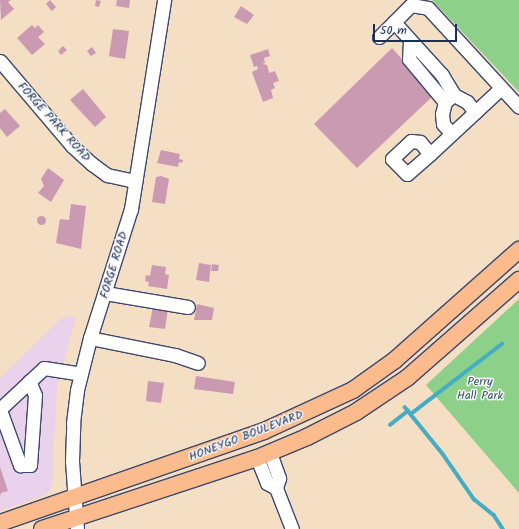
<!DOCTYPE html>
<html>
<head>
<meta charset="utf-8">
<style>
	body { margin:0 }
	#map { position:relative; width:519px; height:529px; overflow:hidden; background:#f4dec4; font-family:Kalam,sans-serif }
	div>[style] { position:absolute }
	[style*='--x'] { left:calc(var(--x)*1px); top:calc(var(--y)*1px); width:calc(var(--w)*1px); rotate:calc(var(--a)*1deg) }
	.built>* { inset:0; background:#ead1ec }
	.green>* { inset:0; background:#8cd08a }
	.stream>* { height:3.5px; margin:-1.75px; padding:0 1.75px; transform-origin:1.75px; border-radius:1.75px; background:#44adc4 }
	.building>* { inset:0; background:#ca9ab3 }
	.round { border-radius:50% }
	.roads { filter:drop-shadow(1px 0 #3c496d) drop-shadow(-1px 0 #3c496d) drop-shadow(0 1px #3c496d) drop-shadow(0 -1px #3c496d) }
	.minor>* { height:13px; margin:-6.5px; padding:0 6.5px; transform-origin:6.5px; border-radius:6.5px; background:#fff }
	.major>* { height:16px; margin:-8px; padding:0 8px; transform-origin:8px; border-radius:8px; background:#fbbb8d }
	span { translate:-50% -50%; white-space:nowrap; text-align:center; line-height:1.15; -webkit-text-stroke:3px #f6f6f2; paint-order:stroke }
	.street-label { font-size:12px; color:#1b2f5e }
	.park-label { font-size:12px; color:#375769 }
	.scale { position:absolute; left:373px; top:24px; width:84px; height:18px; box-sizing:border-box; border:2px solid #1b2f5e; border-top:0; padding-left:5px; font-size:12px; line-height:14px; white-space:nowrap; color:#1b2f5e; -webkit-text-stroke:3px #f6f6f2; paint-order:stroke }
</style>
</head>
<body>
<div id="map">
	<div class="built">
		<i style="clip-path:polygon(76px 316px,57px 387px,52px 486px,47px 494px,0 511px,0 378px,62px 318px)"></i>
	</div>
	<div class="green">
		<i style="clip-path:polygon(432px 0,519px 0,519px 92px)"></i>
		<i style="clip-path:polygon(519px 299px,519px 493px,426px 385px)"></i>
	</div>
	<div class="stream">
		<i style="--x:405;--y:407;--w:60;--a:51"></i>
		<i style="--x:443;--y:454;--w:55;--a:55.4"></i>
		<i style="--x:474;--y:499;--w:26;--a:39"></i>
		<i style="--x:494;--y:515;--w:17;--a:57"></i>
		<i style="--x:411;--y:414;--w:115;--a:-37.6"></i>
		<i style="--x:390;--y:425;--w:23;--a:-38"></i>
	</div>
	<div class="building">
		<i style="clip-path:polygon(0 0,11px 0,8px 2px,14px 9px,1px 20px)"></i>
		<i style="clip-path:polygon(50px 0,56px 7px,52px 11px,46px 4px)"></i>
		<i style="clip-path:polygon(96px 0,101px 1px,99px 7px,95px 6px)"></i>
		<i style="clip-path:polygon(117px 0,130px 0,129px 8px,116px 6px)"></i>
		<i style="clip-path:polygon(241px 6px,254px 15px,247px 24px,234px 17px)"></i>
		<i style="clip-path:polygon(32px 25px,35px 28px,38px 25px,44px 32px,38px 37px,45px 44px,32px 55px,17px 38px)"></i>
		<i style="clip-path:polygon(113px 29px,129px 31px,125px 59px,109px 56px)"></i>
		<i style="clip-path:polygon(63px 46px,67px 50px,61px 55px,58px 51px)"></i>
		<i style="clip-path:polygon(92px 47px,96px 53px,91px 56px,87px 51px)"></i>
		<i style="clip-path:polygon(392px 48px,434px 95px,357px 168px,314px 124px)"></i>
		<i style="clip-path:polygon(268px 49px,270px 56px,264px 58px,265px 63px,262px 64px,267px 65px,269px 73px,275px 71px,279px 81px,273px 83px,275px 88px,271px 90px,273px 98px,263px 102px,252px 72px,258px 69px,257px 66px,254px 67px,250px 55px)"></i>
		<i style="clip-path:polygon(83px 89px,106px 117px,95px 127px,70px 100px)"></i>
		<i style="clip-path:polygon(5px 109px,20px 126px,7px 137px,0 128px,0 113px)"></i>
		<i style="clip-path:polygon(161px 150px,180px 154px,179px 159px,183px 160px,182px 163px,179px 162px,178px 167px,157px 163px)"></i>
		<i style="clip-path:polygon(48px 168px,64px 180px,51px 202px,38px 193px,44px 186px,41px 179px)"></i>
		<i style="clip-path:polygon(161px 176px,169px 179px,165px 204px,152px 202px,156px 177px)"></i>
		<i style="clip-path:polygon(71px 204px,86px 206px,81px 249px,56px 243px,60px 219px,69px 220px)"></i>
		<i class="round" style="left:36.5px;top:215.5px;width:9px;height:9px"></i>
		<i style="clip-path:polygon(199px 263px,211px 265px,209px 282px,196px 280px)"></i>
		<i style="clip-path:polygon(212px 264px,219px 265px,218px 271px,211px 271px)"></i>
		<i style="clip-path:polygon(152px 265px,166px 267px,165px 274px,169px 275px,167px 289px,148px 286px,149px 282px,145px 281px,146px 275px,150px 276px)"></i>
		<i style="clip-path:polygon(197px 304px,214px 308px,212px 320px,194px 320px)"></i>
		<i style="clip-path:polygon(153px 307px,168px 309px,165px 329px,149px 327px)"></i>
		<i style="clip-path:polygon(196px 376px,235px 382px,233px 394px,194px 389px)"></i>
		<i style="clip-path:polygon(148px 381px,164px 383px,161px 403px,146px 401px)"></i>
		<i style="clip-path:polygon(0 467px,8px 491px,1px 493px,0 496px)"></i>
	</div>
	<div class="roads">
		<div class="minor">
			<i style="--x:394;--y:22;--w:72;--a:47.8"></i>
			<i style="--x:442;--y:75;--w:23;--a:59"></i>
			<i style="--x:454;--y:95;--w:15;--a:28"></i>
			<i style="--x:467;--y:102;--w:13;--a:51"></i>
			<i style="--x:379;--y:37;--w:45;--a:-45"></i>
			<i style="--x:411;--y:5;--w:17;--a:10"></i>
			<i style="--x:428;--y:8;--w:134;--a:47.4"></i>
			<i style="--x:410;--y:41;--w:18;--a:93"></i>
			<i style="--x:409;--y:59;--w:56;--a:50.1"></i>
			<i style="--x:0;--y:61;--w:111;--a:49.7"></i>
			<i style="--x:72;--y:146;--w:27;--a:42"></i>
			<i style="--x:92;--y:164;--w:19;--a:36"></i>
			<i style="--x:107;--y:175;--w:29;--a:12"></i>
			<i style="--x:451;--y:97;--w:8;--a:140"></i>
			<i style="--x:445;--y:102;--w:12;--a:104"></i>
			<i style="--x:442;--y:114;--w:10;--a:84"></i>
			<i style="--x:443;--y:124;--w:13;--a:48"></i>
			<i style="--x:430;--y:154;--w:16;--a:-130"></i>
			<i style="--x:420;--y:142;--w:9;--a:-174"></i>
			<i style="--x:411;--y:141;--w:26;--a:137"></i>
			<i style="--x:392;--y:159;--w:21;--a:45"></i>
			<i style="--x:407;--y:174;--w:30;--a:-41"></i>
			<i style="--x:430;--y:154;--w:97;--a:-42.9"></i>
			<i style="--x:105;--y:293;--w:84;--a:9.6"></i>
			<i style="--x:90;--y:338;--w:87;--a:11.3"></i>
			<i style="--x:175;--y:355;--w:24;--a:19"></i>
			<i style="--x:0;--y:409;--w:60;--a:-43"></i>
			<i style="--x:44;--y:368;--w:37;--a:9"></i>
			<i style="--x:0;--y:410;--w:59;--a:70"></i>
			<i style="--x:20;--y:465;--w:10;--a:0"></i>
			<i style="--x:30;--y:465;--w:70;--a:-85.9"></i>
			<i style="--x:35;--y:395;--w:15;--a:-113"></i>
			<i style="--x:270;--y:453;--w:27;--a:70"></i>
			<i style="--x:279;--y:478;--w:10;--a:107"></i>
			<i style="--x:257;--y:458;--w:27;--a:68"></i>
			<i style="--x:267;--y:483;--w:10;--a:29"></i>
			<i style="--x:276;--y:488;--w:44;--a:68.7"></i>
			<i style="--x:77;--y:529;--w:68;--a:-94.2"></i>
			<i style="--x:72;--y:461;--w:38;--a:-88"></i>
			<i style="--x:73;--y:423;--w:33;--a:-83"></i>
			<i style="--x:77;--y:390;--w:54;--a:-76"></i>
			<i style="--x:90;--y:338;--w:135;--a:-72.4"></i>
			<i style="--x:131;--y:209;--w:212;--a:-81"></i>
		</div>
		<div class="major">
			<i style="--x:0;--y:523;--w:280;--a:-19.2"></i>
			<i style="--x:264;--y:431;--w:98;--a:-24.7"></i>
			<i style="--x:353;--y:390;--w:52;--a:-35.5"></i>
			<i style="--x:395;--y:360;--w:166;--a:-41.6"></i>
			<i style="--x:42;--y:529;--w:226;--a:-18.3"></i>
			<i style="--x:257;--y:458;--w:54;--a:-22.8"></i>
			<i style="--x:307;--y:437;--w:55;--a:-27"></i>
			<i style="--x:356;--y:412;--w:61;--a:-33.7"></i>
			<i style="--x:407;--y:378;--w:149;--a:-41.2"></i>
		</div>
	</div>
	<div class="street-label">
		<span style="left:54px;top:122px;rotate:48deg">FORGE PARK ROAD</span>
		<span style="left:114px;top:265px;rotate:-73deg">FORGE ROAD</span>
		<span style="left:246px;top:436px;rotate:-21deg">HONEYGO BOULEVARD</span>
	</div>
	<div class="park-label">
		<span style="left:480px;top:389px">Perry<br>Hall Park</span>
	</div>
	<div class="scale">50 m</div>
</div>
</body>
</html>
